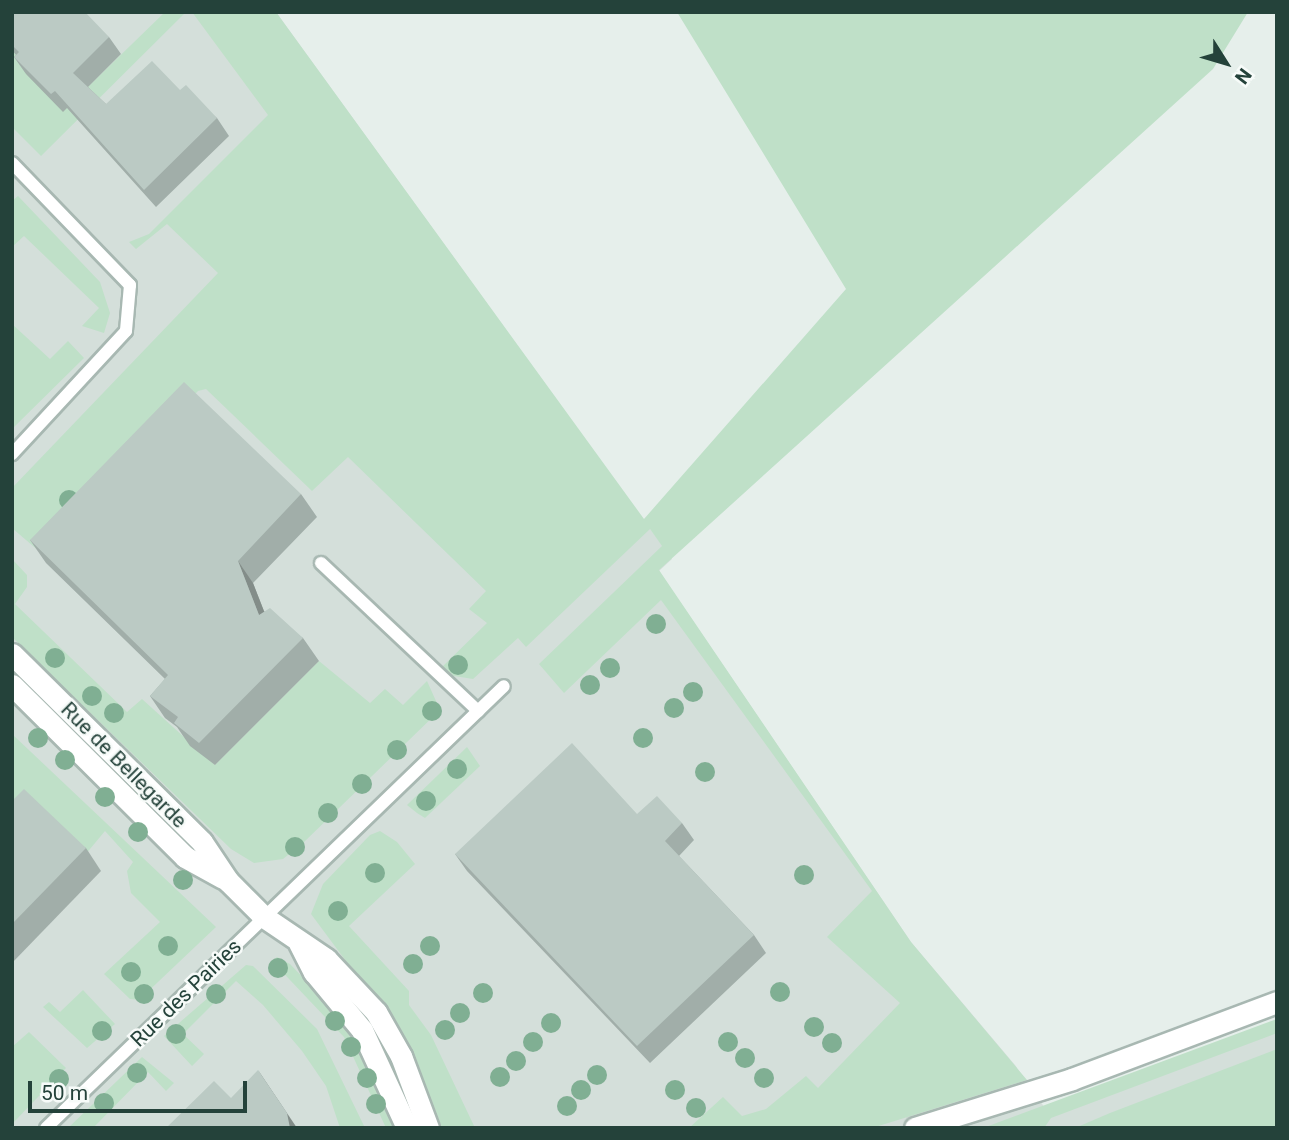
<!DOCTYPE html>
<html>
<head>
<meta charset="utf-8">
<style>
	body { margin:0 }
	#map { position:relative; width:1289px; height:1140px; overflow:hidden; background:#e6efeb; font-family:Roboto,sans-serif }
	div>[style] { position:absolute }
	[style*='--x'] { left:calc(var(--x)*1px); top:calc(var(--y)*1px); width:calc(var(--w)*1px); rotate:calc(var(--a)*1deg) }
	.built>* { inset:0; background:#d4dfda }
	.green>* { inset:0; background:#bfe0c8 }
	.roads { filter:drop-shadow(2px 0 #a8b8b2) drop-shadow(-2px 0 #a8b8b2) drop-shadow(0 2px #a8b8b2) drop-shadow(0 -2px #a8b8b2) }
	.service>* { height:12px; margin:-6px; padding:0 6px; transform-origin:6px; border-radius:6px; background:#fff }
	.minor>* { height:21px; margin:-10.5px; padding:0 10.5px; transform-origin:10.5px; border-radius:10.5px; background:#fff }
	.tertiary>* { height:21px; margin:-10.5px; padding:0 10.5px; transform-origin:10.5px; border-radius:10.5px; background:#fff }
	.trees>* { width:20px; height:20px; margin:-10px; border-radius:50%; background:#80af93 }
	.wall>* { inset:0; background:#a1aea9 }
	.shaded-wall>* { inset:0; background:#838d89 }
	.building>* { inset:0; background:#bbcac4 }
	span { translate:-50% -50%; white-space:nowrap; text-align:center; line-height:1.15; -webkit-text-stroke:5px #f7fbf9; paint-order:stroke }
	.street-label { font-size:21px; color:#24423a }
	.frame { position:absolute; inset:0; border:14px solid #24423a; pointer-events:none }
	.north { position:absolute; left:1191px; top:28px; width:70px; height:70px; -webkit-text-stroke:5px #f7fbf9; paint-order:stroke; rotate:127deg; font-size:19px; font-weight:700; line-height:28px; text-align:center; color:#24423a }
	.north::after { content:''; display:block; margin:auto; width:24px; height:32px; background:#24423a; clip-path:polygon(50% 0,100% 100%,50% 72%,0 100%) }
	.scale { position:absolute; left:28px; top:1081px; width:219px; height:32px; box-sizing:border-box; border:4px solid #24423a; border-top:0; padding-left:9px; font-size:21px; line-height:24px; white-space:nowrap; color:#24423a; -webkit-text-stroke:5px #f7fbf9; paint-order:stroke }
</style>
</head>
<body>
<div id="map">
	<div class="built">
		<i style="clip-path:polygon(12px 12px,276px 12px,672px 559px,659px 571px,911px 942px,1015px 1065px,1047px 1111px,1277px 1026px,1277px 1128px,12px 1128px)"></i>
	</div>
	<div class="green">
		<i style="clip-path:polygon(165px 12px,186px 12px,41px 156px,12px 127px,12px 50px,63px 111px)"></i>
		<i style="clip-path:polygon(192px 12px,276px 12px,644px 519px,846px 289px,677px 12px,1248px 12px,1213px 69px,659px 570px,911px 942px,1027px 1080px,872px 1128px,689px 1128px,723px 1097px,742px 1116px,766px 1109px,806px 1076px,818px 1088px,900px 1003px,827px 937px,872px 891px,661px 600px,564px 693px,539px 664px,662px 546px,650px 529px,526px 647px,518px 638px,473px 679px,448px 675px,441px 668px,487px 623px,469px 609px,486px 591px,348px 457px,312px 491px,206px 389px,198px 391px,40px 552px,12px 528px,12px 488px,218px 273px,167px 224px,136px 249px,129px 242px,149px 234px,268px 115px)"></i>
		<i style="clip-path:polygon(18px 196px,100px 282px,110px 313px,104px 333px,82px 326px,99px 308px,24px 236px,12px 247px,12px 201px)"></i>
		<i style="clip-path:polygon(12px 324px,50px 359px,68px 341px,84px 358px,12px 429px)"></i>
		<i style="clip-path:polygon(12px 559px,27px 575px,27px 587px,15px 604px,127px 712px,142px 699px,215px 765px,319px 661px,370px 703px,385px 689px,403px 705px,427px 681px,440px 710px,303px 843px,283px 859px,254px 863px,231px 849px,12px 637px)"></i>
		<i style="clip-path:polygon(12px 734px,216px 927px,139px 1000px,130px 999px,104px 974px,160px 922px,131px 893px,127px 871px,133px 862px,105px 831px,85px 855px,12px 839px)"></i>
		<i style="clip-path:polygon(467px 747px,480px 766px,425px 818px,417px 813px,407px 805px)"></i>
		<i style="clip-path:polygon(380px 831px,397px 842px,415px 864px,349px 926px,409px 991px,409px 1005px,431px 1035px,475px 1128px,442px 1128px,412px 1050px,311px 914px,323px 884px,370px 835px)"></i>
		<i style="clip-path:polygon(277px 957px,290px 964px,357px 1034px,395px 1128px,386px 1128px,344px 1037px,272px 961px)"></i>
		<i style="clip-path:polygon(246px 965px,253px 966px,317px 1029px,365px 1128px,340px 1128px,326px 1086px,302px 1051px,263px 1005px,236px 981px,183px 1034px,204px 1054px,192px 1066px,164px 1036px)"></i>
		<i style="clip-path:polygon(83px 990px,115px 1024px,87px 1048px,43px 1007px,49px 1002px,60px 1012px)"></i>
		<i style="clip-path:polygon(1277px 1019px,1277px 1033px,1051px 1118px,1044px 1128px,983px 1128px)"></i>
		<i style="clip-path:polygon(29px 1032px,66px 1068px,12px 1124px,12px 1047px)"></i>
		<i style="clip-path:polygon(1277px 1049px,1277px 1128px,1075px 1128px,1110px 1113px)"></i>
		<i style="clip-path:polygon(142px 1057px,174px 1083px,166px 1091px,148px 1072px,93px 1128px,68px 1128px)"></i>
	</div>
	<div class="roads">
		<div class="service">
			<i style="--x:12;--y:163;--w:170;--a:46"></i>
			<i style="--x:130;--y:285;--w:46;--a:95"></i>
			<i style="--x:126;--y:331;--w:168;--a:132.8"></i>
			<i style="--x:321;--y:563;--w:216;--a:43.3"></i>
			<i style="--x:46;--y:1128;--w:636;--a:-43.98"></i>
		</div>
		<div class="minor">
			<i style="--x:12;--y:654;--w:267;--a:44.7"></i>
			<i style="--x:202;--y:842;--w:47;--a:56.3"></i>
			<i style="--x:228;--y:881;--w:51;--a:45"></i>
			<i style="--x:264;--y:917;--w:75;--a:34.1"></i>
			<i style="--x:326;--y:959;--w:73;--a:46.7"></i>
			<i style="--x:376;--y:1012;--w:51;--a:60.4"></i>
			<i style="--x:401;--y:1056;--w:77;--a:69.4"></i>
			<i style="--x:12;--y:685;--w:244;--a:44.8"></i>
			<i style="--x:185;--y:857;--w:43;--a:28.9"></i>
			<i style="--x:299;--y:943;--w:33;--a:63"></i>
			<i style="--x:314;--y:972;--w:75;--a:50.4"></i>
			<i style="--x:362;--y:1030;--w:108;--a:65.3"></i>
		</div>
		<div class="tertiary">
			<i style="--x:915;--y:1128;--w:164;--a:-17.3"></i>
			<i style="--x:1072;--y:1079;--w:219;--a:-20.6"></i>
		</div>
	</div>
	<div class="trees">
		<i style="left:69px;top:500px"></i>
		<i style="left:656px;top:624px"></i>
		<i style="left:55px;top:658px"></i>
		<i style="left:458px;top:665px"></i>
		<i style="left:610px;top:668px"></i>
		<i style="left:590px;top:685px"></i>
		<i style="left:693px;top:692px"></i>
		<i style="left:92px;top:696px"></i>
		<i style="left:674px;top:708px"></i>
		<i style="left:432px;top:711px"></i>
		<i style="left:114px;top:713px"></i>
		<i style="left:38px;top:738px"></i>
		<i style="left:643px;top:738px"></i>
		<i style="left:397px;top:750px"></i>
		<i style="left:65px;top:760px"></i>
		<i style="left:457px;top:769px"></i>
		<i style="left:705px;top:772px"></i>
		<i style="left:362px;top:784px"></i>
		<i style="left:105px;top:797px"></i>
		<i style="left:426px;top:801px"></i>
		<i style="left:328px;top:813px"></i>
		<i style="left:138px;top:832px"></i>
		<i style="left:295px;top:847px"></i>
		<i style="left:375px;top:873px"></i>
		<i style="left:804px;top:875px"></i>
		<i style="left:183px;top:880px"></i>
		<i style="left:338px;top:911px"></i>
		<i style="left:168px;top:946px"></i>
		<i style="left:430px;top:946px"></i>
		<i style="left:413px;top:964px"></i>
		<i style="left:278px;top:968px"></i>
		<i style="left:131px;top:972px"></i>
		<i style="left:780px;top:992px"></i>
		<i style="left:483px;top:993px"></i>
		<i style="left:144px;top:994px"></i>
		<i style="left:216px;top:994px"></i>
		<i style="left:460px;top:1013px"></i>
		<i style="left:335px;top:1021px"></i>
		<i style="left:551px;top:1023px"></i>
		<i style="left:814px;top:1027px"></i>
		<i style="left:445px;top:1030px"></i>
		<i style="left:102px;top:1031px"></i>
		<i style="left:176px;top:1034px"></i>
		<i style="left:533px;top:1042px"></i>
		<i style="left:728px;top:1042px"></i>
		<i style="left:832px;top:1043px"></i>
		<i style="left:351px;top:1047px"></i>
		<i style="left:745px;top:1058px"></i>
		<i style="left:516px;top:1061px"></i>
		<i style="left:137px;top:1073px"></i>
		<i style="left:597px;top:1075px"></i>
		<i style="left:500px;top:1077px"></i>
		<i style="left:367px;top:1078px"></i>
		<i style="left:764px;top:1078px"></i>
		<i style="left:59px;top:1079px"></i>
		<i style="left:581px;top:1090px"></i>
		<i style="left:675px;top:1090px"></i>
		<i style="left:104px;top:1103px"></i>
		<i style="left:376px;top:1104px"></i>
		<i style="left:567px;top:1106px"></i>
		<i style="left:696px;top:1108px"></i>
	</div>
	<div class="wall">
		<i style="clip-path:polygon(12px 12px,109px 37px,121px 54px,88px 87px,106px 104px,180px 90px,217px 118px,229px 136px,156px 207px,67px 108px,63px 112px,26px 74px,14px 57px,16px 55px,12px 50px)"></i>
		<i style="clip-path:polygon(301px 494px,317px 517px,253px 583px,264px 611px,303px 638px,319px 661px,215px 765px,190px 746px,177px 727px,165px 718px,150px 696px,165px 679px,46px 563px,30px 540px)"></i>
		<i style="clip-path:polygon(12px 801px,86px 848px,101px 871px,12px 963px)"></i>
		<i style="clip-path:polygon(637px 814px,682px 823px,694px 840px,679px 856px,754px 935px,766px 953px,650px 1063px,467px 871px,455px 854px)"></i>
	</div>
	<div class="shaded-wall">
		<i style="clip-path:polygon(238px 561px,253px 583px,274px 637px,259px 615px)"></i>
		<i style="clip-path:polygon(258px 1070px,297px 1128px,290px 1128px)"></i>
	</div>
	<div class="building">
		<i style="clip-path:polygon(12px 12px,85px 12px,109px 37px,73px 73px,106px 104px,152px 61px,180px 90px,186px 85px,217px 118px,144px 190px,55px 91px,51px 94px,14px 57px,19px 52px,12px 45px)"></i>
		<i style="clip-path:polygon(184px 382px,301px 494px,238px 561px,259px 615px,270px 608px,303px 638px,199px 743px,174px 723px,178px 717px,150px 696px,168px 675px,30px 540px)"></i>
		<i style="clip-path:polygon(572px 743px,637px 814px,657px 796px,682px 823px,665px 841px,754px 935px,637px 1046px,455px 854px)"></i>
		<i style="clip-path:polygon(24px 789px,86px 848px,12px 924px,12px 801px)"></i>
		<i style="clip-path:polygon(258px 1070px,287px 1113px,290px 1128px,166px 1128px,214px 1081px,231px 1098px)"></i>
	</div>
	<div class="street-label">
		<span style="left:124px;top:765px;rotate:45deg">Rue de Bellegarde</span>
		<span style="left:186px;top:993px;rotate:-44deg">Rue des Pairies</span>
	</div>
	<div class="frame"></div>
	<div class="north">N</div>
	<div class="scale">50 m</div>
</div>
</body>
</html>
